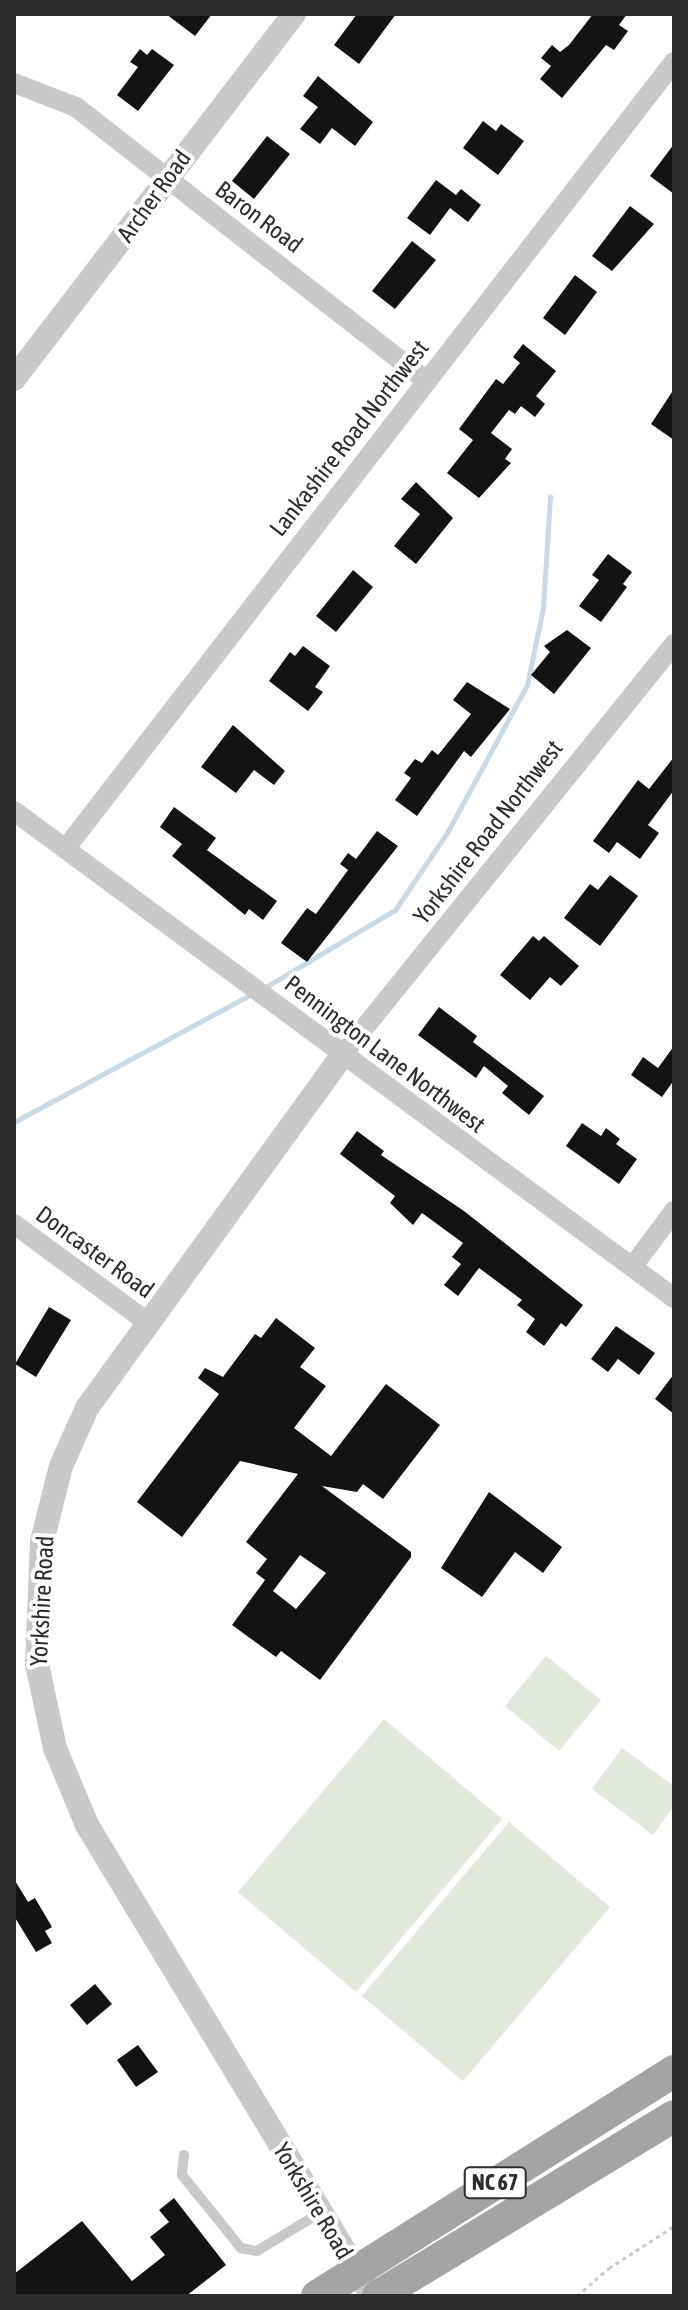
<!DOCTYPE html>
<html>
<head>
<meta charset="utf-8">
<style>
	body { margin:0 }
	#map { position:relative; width:688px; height:2310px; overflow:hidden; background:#fff; font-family:"Asap Condensed",sans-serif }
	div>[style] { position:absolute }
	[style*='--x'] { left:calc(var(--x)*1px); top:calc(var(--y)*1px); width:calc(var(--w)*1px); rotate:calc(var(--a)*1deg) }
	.green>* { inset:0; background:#e2e8db }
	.stream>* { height:5px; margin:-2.5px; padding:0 2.5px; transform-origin:2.5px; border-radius:2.5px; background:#c9dae6 }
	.building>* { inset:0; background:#131313 }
	.path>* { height:3px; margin-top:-1.5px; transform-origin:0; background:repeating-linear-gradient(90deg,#c9c9c9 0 4px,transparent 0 8px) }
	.service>* { height:10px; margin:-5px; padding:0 5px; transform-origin:5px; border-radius:5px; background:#c9c9c9 }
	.minor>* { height:20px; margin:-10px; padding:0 10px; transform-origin:10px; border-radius:10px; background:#c9c9c9 }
	.tertiary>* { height:24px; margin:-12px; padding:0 12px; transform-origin:12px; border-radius:12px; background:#c9c9c9 }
	.primary>* { height:32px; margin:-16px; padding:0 16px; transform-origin:16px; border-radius:16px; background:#a4a4a4 }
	span { translate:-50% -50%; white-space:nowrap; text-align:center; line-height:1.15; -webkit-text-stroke:8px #fff; paint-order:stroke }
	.shield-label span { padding:2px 6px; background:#fff; border:2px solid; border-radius:6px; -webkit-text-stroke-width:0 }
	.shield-label { font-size:22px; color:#2c2c2c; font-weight:700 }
	.street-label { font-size:24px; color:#2c2c2c }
	.frame { position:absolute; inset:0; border:16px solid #2c2c2c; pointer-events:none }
</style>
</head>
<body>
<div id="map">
	<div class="green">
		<i style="clip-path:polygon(546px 1656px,601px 1700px,559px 1751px,505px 1706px)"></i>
		<i style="clip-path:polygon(384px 1719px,502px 1819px,356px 1992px,238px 1892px)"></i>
		<i style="clip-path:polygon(622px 1748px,674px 1786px,674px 1806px,653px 1835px,592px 1789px)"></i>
		<i style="clip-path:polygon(509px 1822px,610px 1907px,463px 2081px,362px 1996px)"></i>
	</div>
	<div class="stream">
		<i style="--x:264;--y:988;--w:152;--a:-30.8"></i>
		<i style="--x:395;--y:910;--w:95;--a:-56.1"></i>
		<i style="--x:448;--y:831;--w:166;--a:-61.6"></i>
		<i style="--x:527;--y:685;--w:79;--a:-78.3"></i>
		<i style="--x:543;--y:608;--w:112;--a:-86.4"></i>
		<i style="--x:14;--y:1122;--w:270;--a:-28.3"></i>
	</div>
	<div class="building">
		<i style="clip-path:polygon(166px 14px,212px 14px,195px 36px)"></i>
		<i style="clip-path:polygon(357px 14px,396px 14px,359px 64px,334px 45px)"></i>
		<i style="clip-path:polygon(593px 14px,627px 14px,619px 25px,628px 31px,614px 50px,606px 45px,562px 98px,540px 79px,551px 66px,541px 58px,552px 45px,560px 52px,569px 45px)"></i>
		<i style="clip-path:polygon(140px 49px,147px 55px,152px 49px,174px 65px,138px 111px,117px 95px,138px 67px,130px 62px)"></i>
		<i style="clip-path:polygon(318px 76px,373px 122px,355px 146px,332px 128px,320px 144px,300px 129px,318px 107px,303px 96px)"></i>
		<i style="clip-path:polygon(483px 121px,496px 131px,501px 124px,524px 141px,498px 175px,463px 148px)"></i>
		<i style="clip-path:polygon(267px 136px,290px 154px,254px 199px,232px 181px)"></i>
		<i style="clip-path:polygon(674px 144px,674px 194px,650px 176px)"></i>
		<i style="clip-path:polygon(436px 180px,456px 195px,461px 189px,481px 205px,468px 222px,450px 208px,430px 235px,407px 218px)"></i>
		<i style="clip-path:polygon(630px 206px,654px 224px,612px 271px,592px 256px)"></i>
		<i style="clip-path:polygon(412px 241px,436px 260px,395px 309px,372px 291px)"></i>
		<i style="clip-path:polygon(575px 275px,597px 292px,565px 335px,543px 318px)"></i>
		<i style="clip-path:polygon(523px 344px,556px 371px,536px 396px,545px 404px,535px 417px,521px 406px,515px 414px,509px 410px,491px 433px,512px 449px,505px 459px,511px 463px,479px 498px,447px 473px,473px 440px,459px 429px,496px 379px,503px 384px,520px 363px,513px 357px)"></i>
		<i style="clip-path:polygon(674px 389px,674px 440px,651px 424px)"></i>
		<i style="clip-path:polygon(416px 482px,453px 518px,416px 564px,394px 546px,420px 514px,401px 499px)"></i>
		<i style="clip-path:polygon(608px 554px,632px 572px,623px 584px,627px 587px,601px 622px,579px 606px,599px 580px,592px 575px)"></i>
		<i style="clip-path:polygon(353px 570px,373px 587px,336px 632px,316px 616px)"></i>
		<i style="clip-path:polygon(567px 630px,591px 648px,554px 694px,531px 675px,550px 652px,544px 646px)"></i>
		<i style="clip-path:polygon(303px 646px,330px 666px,315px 687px,323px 692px,308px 711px,269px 681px,290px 652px,295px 656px)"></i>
		<i style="clip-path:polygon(467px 682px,510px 709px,471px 757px,464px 751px,417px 816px,395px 800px,411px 778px,404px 773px,415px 759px,422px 763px,432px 750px,438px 755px,471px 714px,453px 700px)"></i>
		<i style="clip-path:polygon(233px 725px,285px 771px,274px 785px,254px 770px,236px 793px,201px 767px)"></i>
		<i style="clip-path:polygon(674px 757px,674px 790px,648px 825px,659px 833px,640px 859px,617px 842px,609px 853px,593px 841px,638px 780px,649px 789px)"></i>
		<i style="clip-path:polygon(174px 807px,216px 838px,207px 850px,277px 901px,263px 920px,249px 909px,245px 915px,172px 856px,182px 844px,160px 827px)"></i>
		<i style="clip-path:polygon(377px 831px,398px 846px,307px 962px,281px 943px,307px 908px,316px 914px,348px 870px,340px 864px,348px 853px,356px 859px)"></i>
		<i style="clip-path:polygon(610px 875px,638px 896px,600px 946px,564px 918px,590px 884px,598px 890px)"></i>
		<i style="clip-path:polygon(533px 936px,539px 941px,544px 936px,579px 966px,561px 986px,550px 977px,530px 1000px,500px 975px)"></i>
		<i style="clip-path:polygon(439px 1007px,477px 1036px,473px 1042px,544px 1096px,529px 1115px,502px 1093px,508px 1086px,484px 1066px,476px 1078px,418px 1035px)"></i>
		<i style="clip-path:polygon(674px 1046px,674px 1080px,662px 1097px,631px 1075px,643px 1057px,658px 1068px)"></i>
		<i style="clip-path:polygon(582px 1123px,601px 1136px,606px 1128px,620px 1139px,616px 1144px,637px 1159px,619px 1184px,566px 1146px)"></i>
		<i style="clip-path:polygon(357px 1131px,384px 1151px,381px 1155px,464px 1211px,583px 1305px,566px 1327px,561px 1323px,544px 1346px,526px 1332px,535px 1319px,517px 1305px,522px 1300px,479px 1268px,458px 1296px,444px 1285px,461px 1264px,452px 1257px,463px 1243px,422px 1213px,413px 1225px,390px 1203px,395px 1196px,340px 1154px)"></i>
		<i style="clip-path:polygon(49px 1307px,71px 1320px,36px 1377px,15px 1364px)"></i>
		<i style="clip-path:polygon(evenodd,276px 1318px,315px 1348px,300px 1367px,326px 1386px,294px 1428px,331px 1456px,386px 1384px,440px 1425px,383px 1499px,363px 1484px,357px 1492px,322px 1486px,411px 1552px,411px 1557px,320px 1680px,281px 1651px,276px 1657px,232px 1625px,265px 1580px,256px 1573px,267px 1559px,246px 1542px,298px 1474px,240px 1461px,182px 1537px,137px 1502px,219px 1394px,198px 1378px,205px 1368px,223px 1377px,255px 1334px,261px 1338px,276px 1318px,300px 1555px,326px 1573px,296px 1609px,273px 1591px,300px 1555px)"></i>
		<i style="clip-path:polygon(616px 1326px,655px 1353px,639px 1375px,618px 1359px,608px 1372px,591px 1359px)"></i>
		<i style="clip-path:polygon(674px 1374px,674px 1414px,655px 1399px)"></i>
		<i style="clip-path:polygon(489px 1492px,562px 1547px,543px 1573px,515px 1552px,482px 1597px,441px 1568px)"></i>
		<i style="clip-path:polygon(14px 1879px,28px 1902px,35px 1898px,52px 1927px,45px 1931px,52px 1943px,36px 1952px,14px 1916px)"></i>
		<i style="clip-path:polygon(95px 1984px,112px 2004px,87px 2025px,70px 2005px)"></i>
		<i style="clip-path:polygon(138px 2045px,158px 2072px,136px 2087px,117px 2060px)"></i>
		<i style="clip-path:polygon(174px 2198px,226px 2265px,186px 2296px,14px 2296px,14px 2274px,82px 2221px,132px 2281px,165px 2255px,150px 2237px,169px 2222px,159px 2210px)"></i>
	</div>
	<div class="path">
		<i style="--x:577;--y:2296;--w:43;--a:-41.2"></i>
		<i style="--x:609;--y:2268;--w:77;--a:-32.9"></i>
	</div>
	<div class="service">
		<i style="--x:184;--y:2155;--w:20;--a:96"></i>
		<i style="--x:182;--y:2175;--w:94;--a:51.1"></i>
		<i style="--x:241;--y:2248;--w:16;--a:11"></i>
		<i style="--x:257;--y:2251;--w:71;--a:-31.2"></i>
	</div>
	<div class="minor">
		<i style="--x:14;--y:83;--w:66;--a:21.2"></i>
		<i style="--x:76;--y:107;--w:443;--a:38"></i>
		<i style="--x:14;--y:811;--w:820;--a:36.42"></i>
		<i style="--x:66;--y:848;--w:994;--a:-52.28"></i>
		<i style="--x:344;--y:1053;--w:526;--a:-51.1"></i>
		<i style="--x:14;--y:1224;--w:164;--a:36.3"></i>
		<i style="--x:633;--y:1266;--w:69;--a:-53.3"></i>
	</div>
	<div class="tertiary">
		<i style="--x:14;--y:379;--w:460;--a:-52.5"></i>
		<i style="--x:344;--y:1053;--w:438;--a:125.9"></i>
		<i style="--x:87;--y:1408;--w:64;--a:114.1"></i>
		<i style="--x:61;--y:1466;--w:77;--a:104.2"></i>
		<i style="--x:42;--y:1541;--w:123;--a:92.3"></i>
		<i style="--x:37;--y:1664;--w:86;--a:77.9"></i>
		<i style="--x:55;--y:1748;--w:83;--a:67.4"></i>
		<i style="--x:87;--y:1825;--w:537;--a:58.85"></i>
	</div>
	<div class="primary">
		<i style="--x:317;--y:2296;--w:422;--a:-32.2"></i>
		<i style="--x:378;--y:2296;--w:346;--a:-31.3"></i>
	</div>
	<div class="shield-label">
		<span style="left:495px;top:2183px">NC 67</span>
	</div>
	<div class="street-label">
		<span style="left:154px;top:196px;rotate:-54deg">Archer Road</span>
		<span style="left:259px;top:217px;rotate:37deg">Baron Road</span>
		<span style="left:349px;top:438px;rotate:-52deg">Lankashire Road Northwest</span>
		<span style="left:488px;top:832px;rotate:-52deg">Yorkshire Road Northwest</span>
		<span style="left:385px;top:1054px;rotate:37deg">Pennington Lane Northwest</span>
		<span style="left:95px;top:1252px;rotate:36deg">Doncaster Road</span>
		<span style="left:42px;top:1601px;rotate:-87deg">Yorkshire Road</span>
		<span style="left:313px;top:2201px;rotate:59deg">Yorkshire Road</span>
	</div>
	<div class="frame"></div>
</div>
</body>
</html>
